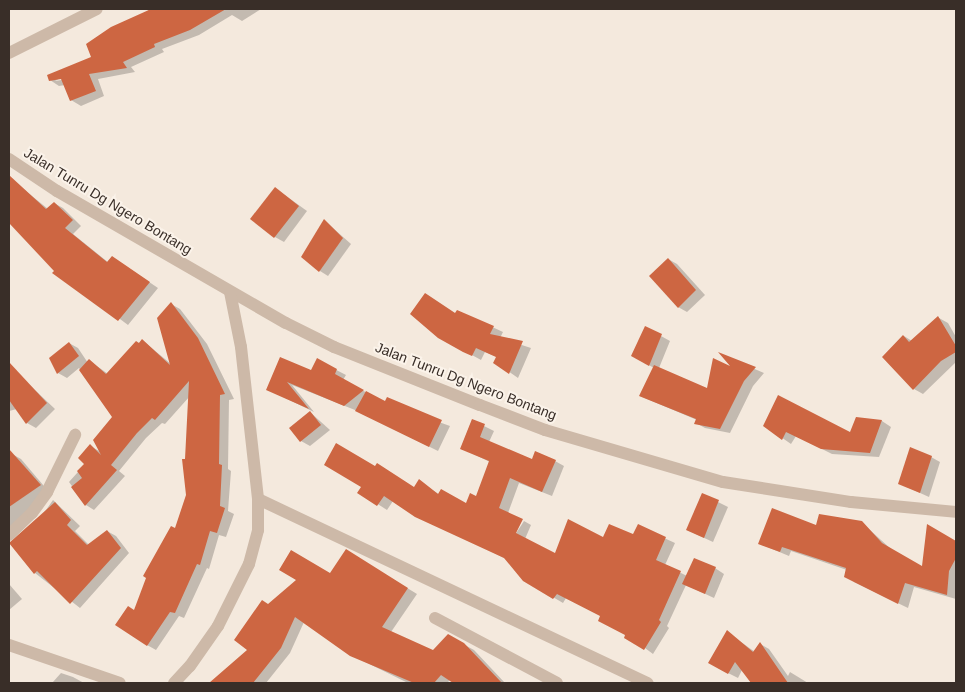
<!DOCTYPE html>
<html>
<head>
<meta charset="utf-8">
<style>
	body { margin:0 }
	#map { position:relative; width:965px; height:692px; overflow:hidden; background:#f4e9dd; font-family:Helvetica,sans-serif }
	div>[style] { position:absolute }
	[style*='--x'] { left:calc(var(--x)*1px); top:calc(var(--y)*1px); width:calc(var(--w)*1px); rotate:calc(var(--a)*1deg) }
	.shadow>* { inset:0; background:#0003 }
	.building>* { inset:0; background:#cd6642 }
	.minor>* { height:12px; margin:-6px; padding:0 6px; transform-origin:6px; border-radius:6px; background:#cdb9a8 }
	span { translate:-50% -50%; white-space:nowrap; text-align:center; line-height:1.15; -webkit-text-stroke:4px #fbf3ea; paint-order:stroke }
	.street-label { font-size:14px; color:#392e28 }
	.frame { position:absolute; inset:0; border:10px solid #392e28; pointer-events:none }
</style>
</head>
<body>
<div id="map">
	<div class="shadow">
		<i style="clip-path:polygon(evenodd,150px 9px,261px 9px,242px 21px,232px 15px,199px 35px,162px 49px,164px 52px,131px 67px,135px 72px,98px 79px,104px 96px,81px 106px,71px 100px,65px 85px,59px 86px,50px 80px,92px 57px,150px 9px,60px 78px,68px 79px,55px 81px,60px 78px)"></i>
		<i style="clip-path:polygon(16px 183px,48px 209px,54px 203px,63px 208px,81px 226px,73px 234px,109px 263px,121px 263px,158px 288px,128px 325px,56px 271px,9px 221px,9px 188px)"></i>
		<i style="clip-path:polygon(275px 188px,307px 211px,284px 242px,275px 237px)"></i>
		<i style="clip-path:polygon(325px 221px,351px 244px,328px 276px,320px 271px)"></i>
		<i style="clip-path:polygon(668px 259px,677px 264px,705px 295px,687px 312px,678px 307px)"></i>
		<i style="clip-path:polygon(426px 294px,456px 314px,458px 311px,503px 332px,500px 338px,531px 348px,518px 378px,495px 362px,497px 357px,485px 352px,481px 360px,439px 337px)"></i>
		<i style="clip-path:polygon(171px 304px,180px 309px,207px 344px,234px 399px,229px 400px,228px 469px,231px 471px,228px 511px,234px 514px,226px 537px,219px 535px,209px 569px,207px 568px,184px 618px,179px 616px,156px 650px,147px 645px,134px 611px,176px 530px,187px 495px,190px 396px,165px 424px,162px 423px,146px 438px,119px 471px,125px 476px,94px 510px,86px 505px,69px 482px,86px 463px,90px 446px,101px 452px,113px 417px,79px 368px,67px 378px,58px 373px,69px 343px,78px 348px,88px 363px,90px 361px,108px 374px,142px 340px,171px 364px)"></i>
		<i style="clip-path:polygon(939px 318px,948px 323px,956px 337px,956px 362px,923px 394px,914px 389px,904px 336px,912px 341px)"></i>
		<i style="clip-path:polygon(661px 336px,670px 341px,659px 368px,708px 390px,735px 370px,722px 355px,764px 373px,753px 386px,730px 433px,705px 428px,696px 423px,697px 420px,640px 396px,654px 368px,633px 356px)"></i>
		<i style="clip-path:polygon(317px 360px,346px 375px,343px 380px,386px 403px,450px 426px,438px 451px,355px 410px,292px 385px,314px 412px,267px 389px,311px 372px)"></i>
		<i style="clip-path:polygon(17px 373px,55px 409px,36px 428px,27px 423px,17px 409px,9px 411px,9px 380px)"></i>
		<i style="clip-path:polygon(311px 413px,330px 430px,310px 446px,301px 441px)"></i>
		<i style="clip-path:polygon(856px 418px,882px 421px,891px 427px,879px 457px,832px 454px,796px 436px,791px 444px,765px 426px,851px 434px)"></i>
		<i style="clip-path:polygon(472px 420px,494px 431px,489px 442px,532px 460px,555px 461px,564px 466px,552px 496px,519px 483px,508px 513px,513px 538px,524px 521px,531px 525px,525px 539px,555px 555px,604px 539px,634px 536px,638px 526px,675px 543px,665px 565px,687px 576px,715px 568px,724px 574px,714px 598px,686px 585px,667px 626px,669px 628px,653px 654px,602px 616px,566px 598px,563px 603px,524px 580px,506px 559px,393px 501px,387px 510px,359px 492px,415px 489px,419px 481px,440px 495px,466px 504px,477px 498px,490px 462px,461px 448px)"></i>
		<i style="clip-path:polygon(12px 454px,21px 459px,49px 492px,9px 537px,9px 457px)"></i>
		<i style="clip-path:polygon(931px 457px,940px 462px,929px 497px,909px 488px)"></i>
		<i style="clip-path:polygon(702px 494px,728px 507px,713px 542px,687px 530px)"></i>
		<i style="clip-path:polygon(53px 500px,80px 526px,75px 531px,89px 545px,107px 531px,116px 536px,129px 553px,80px 608px,35px 573px,10px 543px,39px 520px)"></i>
		<i style="clip-path:polygon(861px 522px,891px 549px,923px 568px,928px 526px,956px 542px,956px 599px,914px 587px,908px 608px,854px 582px,847px 570px,791px 551px,789px 556px,760px 544px,816px 527px)"></i>
		<i style="clip-path:polygon(355px 556px,417px 594px,391px 632px,433px 652px,448px 636px,474px 650px,505px 683px,455px 683px,450px 680px,447px 683px,408px 683px,351px 655px,304px 622px,290px 653px,266px 683px,211px 683px,248px 650px,268px 605px,331px 575px)"></i>
		<i style="clip-path:polygon(9px 584px,22px 599px,9px 610px)"></i>
		<i style="clip-path:polygon(727px 632px,755px 652px,760px 644px,769px 649px,788px 676px,790px 672px,808px 683px,753px 683px,742px 670px,738px 678px,718px 668px)"></i>
		<i style="clip-path:polygon(61px 673px,73px 677px,84px 683px,52px 683px)"></i>
	</div>
	<div class="building">
		<i style="clip-path:polygon(151px 9px,226px 9px,190px 30px,154px 44px,155px 47px,123px 62px,127px 68px,89px 74px,96px 91px,70px 101px,61px 79px,49px 81px,47px 75px,91px 57px,86px 44px,111px 27px)"></i>
		<i style="clip-path:polygon(9px 175px,46px 209px,54px 202px,73px 220px,65px 228px,107px 262px,112px 256px,150px 282px,118px 321px,52px 273px,54px 271px,9px 223px)"></i>
		<i style="clip-path:polygon(275px 187px,299px 206px,274px 238px,250px 219px)"></i>
		<i style="clip-path:polygon(324px 219px,343px 238px,319px 272px,301px 257px)"></i>
		<i style="clip-path:polygon(668px 258px,696px 290px,678px 308px,649px 276px)"></i>
		<i style="clip-path:polygon(425px 293px,455px 313px,457px 310px,494px 326px,490px 334px,523px 341px,509px 374px,493px 363px,496px 357px,476px 348px,472px 356px,463px 352px,438px 338px,410px 314px)"></i>
		<i style="clip-path:polygon(171px 302px,198px 338px,225px 394px,220px 395px,219px 464px,222px 465px,220px 506px,225px 508px,217px 533px,210px 531px,200px 565px,197px 564px,175px 613px,170px 612px,147px 646px,115px 625px,128px 606px,134px 610px,146px 578px,143px 576px,171px 526px,175px 528px,186px 495px,182px 459px,185px 459px,189px 381px,155px 420px,152px 418px,137px 433px,111px 465px,117px 470px,85px 506px,71px 487px,82px 478px,77px 471px,84px 464px,78px 458px,90px 444px,101px 455px,93px 440px,112px 417px,79px 370px,89px 359px,106px 374px,136px 341px,139px 343px,142px 339px,170px 365px,157px 318px)"></i>
		<i style="clip-path:polygon(938px 316px,956px 346px,956px 352px,941px 361px,913px 390px,882px 357px,903px 335px,909px 342px)"></i>
		<i style="clip-path:polygon(645px 326px,662px 334px,649px 366px,631px 356px)"></i>
		<i style="clip-path:polygon(69px 342px,79px 356px,57px 374px,49px 358px)"></i>
		<i style="clip-path:polygon(718px 352px,756px 367px,744px 381px,720px 429px,694px 424px,696px 419px,639px 396px,654px 365px,707px 388px,713px 358px,730px 366px)"></i>
		<i style="clip-path:polygon(280px 357px,311px 370px,317px 358px,337px 369px,335px 374px,364px 390px,344px 406px,287px 382px,309px 409px,266px 390px)"></i>
		<i style="clip-path:polygon(9px 362px,47px 403px,26px 424px,9px 400px)"></i>
		<i style="clip-path:polygon(366px 391px,385px 401px,387px 397px,442px 420px,429px 447px,355px 411px)"></i>
		<i style="clip-path:polygon(778px 395px,850px 432px,856px 417px,882px 420px,870px 453px,821px 449px,786px 432px,782px 440px,763px 426px)"></i>
		<i style="clip-path:polygon(310px 411px,321px 425px,300px 442px,289px 428px)"></i>
		<i style="clip-path:polygon(472px 419px,485px 424px,480px 437px,532px 459px,535px 451px,556px 460px,542px 492px,510px 478px,499px 508px,523px 519px,516px 533px,555px 553px,568px 519px,603px 537px,609px 524px,633px 534px,638px 524px,666px 537px,656px 560px,681px 571px,659px 620px,661px 622px,644px 650px,624px 638px,625px 635px,598px 621px,600px 616px,557px 594px,553px 599px,523px 581px,504px 558px,415px 517px,384px 496px,377px 506px,357px 493px,361px 487px,324px 465px,336px 443px,375px 466px,377px 463px,414px 487px,419px 479px,438px 494px,441px 489px,466px 503px,470px 493px,476px 496px,489px 461px,460px 449px)"></i>
		<i style="clip-path:polygon(910px 447px,932px 456px,920px 493px,898px 484px)"></i>
		<i style="clip-path:polygon(9px 449px,41px 485px,9px 507px)"></i>
		<i style="clip-path:polygon(702px 493px,719px 500px,704px 538px,686px 530px)"></i>
		<i style="clip-path:polygon(55px 502px,71px 520px,67px 525px,87px 545px,107px 530px,121px 548px,70px 604px,37px 571px,34px 574px,9px 543px)"></i>
		<i style="clip-path:polygon(772px 508px,816px 525px,819px 514px,862px 521px,882px 543px,922px 566px,927px 524px,956px 541px,956px 558px,949px 571px,947px 595px,905px 583px,898px 604px,844px 577px,846px 568px,782px 547px,780px 552px,758px 544px)"></i>
		<i style="clip-path:polygon(346px 549px,408px 588px,382px 627px,433px 650px,448px 634px,464px 643px,502px 683px,453px 683px,441px 675px,434px 683px,414px 683px,350px 656px,295px 617px,281px 648px,253px 683px,209px 683px,247px 650px,234px 640px,262px 600px,268px 604px,296px 580px,279px 570px,291px 550px,330px 573px)"></i>
		<i style="clip-path:polygon(694px 558px,716px 567px,705px 594px,682px 584px)"></i>
		<i style="clip-path:polygon(727px 630px,753px 652px,760px 642px,788px 683px,751px 683px,735px 662px,728px 674px,708px 663px)"></i>
	</div>
	<div class="minor">
		<i style="--x:9;--y:53;--w:98;--a:-26.6"></i>
		<i style="--x:9;--y:159;--w:58;--a:33.7"></i>
		<i style="--x:57;--y:191;--w:264;--a:30"></i>
		<i style="--x:286;--y:323;--w:54;--a:26.6"></i>
		<i style="--x:334;--y:347;--w:157;--a:21.7"></i>
		<i style="--x:480;--y:405;--w:70;--a:21"></i>
		<i style="--x:545;--y:430;--w:185;--a:16.3"></i>
		<i style="--x:723;--y:482;--w:130;--a:8.9"></i>
		<i style="--x:851;--y:502;--w:105;--a:5.4"></i>
		<i style="--x:230;--y:292;--w:56;--a:78.7"></i>
		<i style="--x:241;--y:347;--w:153;--a:83.6"></i>
		<i style="--x:258;--y:499;--w:431;--a:25.3"></i>
		<i style="--x:9;--y:535;--w:32;--a:-44"></i>
		<i style="--x:32;--y:513;--w:26;--a:-54"></i>
		<i style="--x:47;--y:492;--w:64;--a:-63.8"></i>
		<i style="--x:435;--y:618;--w:138;--a:28"></i>
		<i style="--x:9;--y:645;--w:117;--a:18.9"></i>
		<i style="--x:174;--y:683;--w:23;--a:-47"></i>
		<i style="--x:190;--y:666;--w:49;--a:-55"></i>
		<i style="--x:218;--y:626;--w:69;--a:-63.4"></i>
		<i style="--x:249;--y:564;--w:35;--a:-75"></i>
		<i style="--x:258;--y:530;--w:31;--a:-90"></i>
	</div>
	<div class="street-label">
		<span style="left:108px;top:201px;rotate:31deg">Jalan Tunru Dg Ngero Bontang</span>
		<span style="left:466px;top:381px;rotate:21deg">Jalan Tunru Dg Ngero Bontang</span>
	</div>
	<div class="frame"></div>
</div>
</body>
</html>
